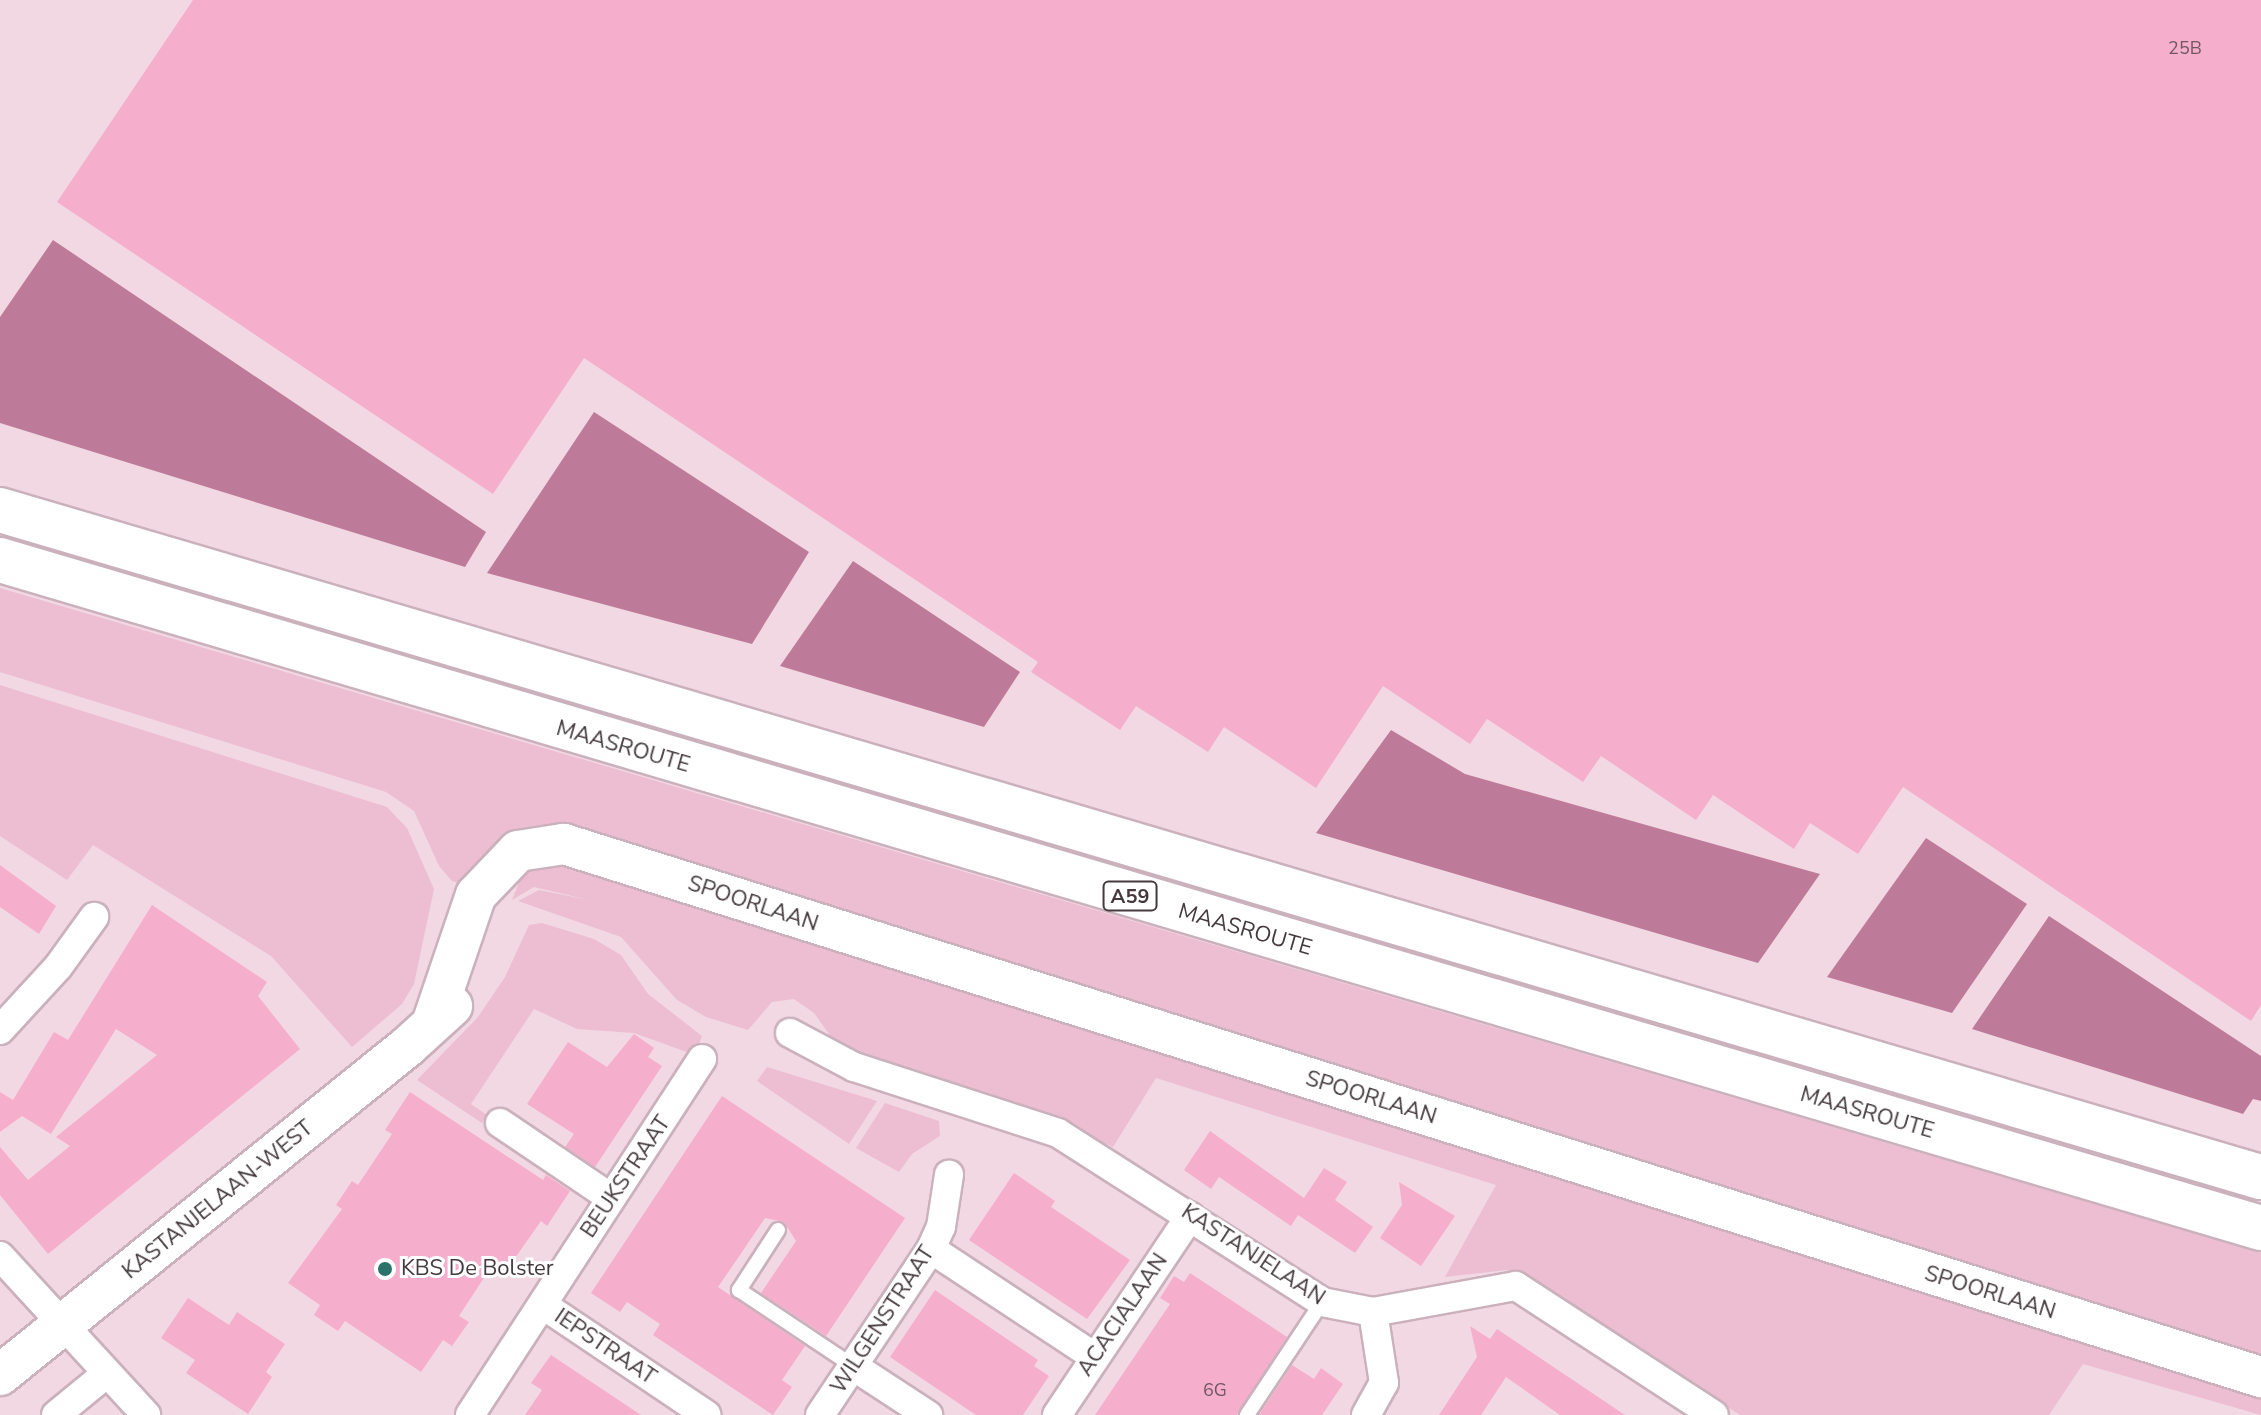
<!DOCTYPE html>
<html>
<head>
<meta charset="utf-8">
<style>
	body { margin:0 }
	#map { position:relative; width:2261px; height:1415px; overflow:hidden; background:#f2d8e2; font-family:"Nunito Sans",sans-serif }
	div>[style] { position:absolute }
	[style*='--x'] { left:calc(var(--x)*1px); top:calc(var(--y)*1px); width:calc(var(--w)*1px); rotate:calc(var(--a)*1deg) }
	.green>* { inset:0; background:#edbed1 }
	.water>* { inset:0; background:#be7b99 }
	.building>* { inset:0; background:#f6aecd }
	.roads { filter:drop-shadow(2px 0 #cab1bb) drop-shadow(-2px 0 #cab1bb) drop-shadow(0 2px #cab1bb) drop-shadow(0 -2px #cab1bb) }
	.service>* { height:14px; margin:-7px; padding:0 7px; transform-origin:7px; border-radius:7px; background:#fff }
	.minor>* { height:28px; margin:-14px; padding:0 14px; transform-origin:14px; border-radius:14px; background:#fff }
	.secondary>* { height:40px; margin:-20px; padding:0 20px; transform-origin:20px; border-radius:20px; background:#fff }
	.motorway>* { height:44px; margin:-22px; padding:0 22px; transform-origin:22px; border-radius:22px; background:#fff }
	.dots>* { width:22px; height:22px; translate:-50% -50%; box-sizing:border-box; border:4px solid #fff; border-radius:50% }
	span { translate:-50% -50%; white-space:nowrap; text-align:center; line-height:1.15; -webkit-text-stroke:6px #fff; paint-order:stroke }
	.number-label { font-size:18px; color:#705762 }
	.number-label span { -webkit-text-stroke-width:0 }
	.shield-label span { padding:2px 6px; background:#fff; border:2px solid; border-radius:6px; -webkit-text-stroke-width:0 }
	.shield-label { font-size:20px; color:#443a3e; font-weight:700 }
	.street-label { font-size:22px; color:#443a3e }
	.poi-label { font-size:22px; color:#443a3e }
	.left { translate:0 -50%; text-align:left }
</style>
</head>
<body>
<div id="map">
	<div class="green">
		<i style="clip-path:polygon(0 588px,2261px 1253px,2261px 1361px,566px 830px,532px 826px,508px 835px,483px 857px,471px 887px,452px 881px,439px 866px,414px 811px,386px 792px,0 672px)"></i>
		<i style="clip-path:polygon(0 685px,387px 807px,407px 828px,434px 889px,414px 984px,402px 1004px,352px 1047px,271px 956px,93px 845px,67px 880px,0 836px)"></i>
		<i style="clip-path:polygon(556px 859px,2261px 1390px,2261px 1415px,2083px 1364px,2049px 1415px,1740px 1415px,1529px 1278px,1507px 1270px,1445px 1277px,1496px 1185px,1156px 1078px,1113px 1147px,1038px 1112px,839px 1048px,814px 1013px,794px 999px,772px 1002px,748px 1030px,706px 1017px,677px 1000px,621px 937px,518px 901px,539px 890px,589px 900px,534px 887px,512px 900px,520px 880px,533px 868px)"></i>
		<i style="clip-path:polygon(542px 923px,594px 939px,621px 955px,648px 994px,702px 1036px,695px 1055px,634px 1033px,577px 1029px,534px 1009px,471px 1104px,487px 1115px,482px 1123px,417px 1080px,478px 1017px,505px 977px,529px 925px)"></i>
		<i style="clip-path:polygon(767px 1067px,877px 1101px,849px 1144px,757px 1081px)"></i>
		<i style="clip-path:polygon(885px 1103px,939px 1121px,940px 1136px,912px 1154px,899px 1172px,856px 1148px)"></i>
	</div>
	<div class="water">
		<i style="clip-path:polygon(53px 240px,486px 532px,465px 567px,0 423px,0 317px)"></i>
		<i style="clip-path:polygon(594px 412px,809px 552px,752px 644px,487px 573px)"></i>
		<i style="clip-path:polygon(853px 561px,1020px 672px,984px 727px,780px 666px)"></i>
		<i style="clip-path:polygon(1391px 730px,1465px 774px,1820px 874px,1758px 963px,1316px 833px)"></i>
		<i style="clip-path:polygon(1926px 838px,2027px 904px,1952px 1013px,1827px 977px)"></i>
		<i style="clip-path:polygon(2049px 916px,2261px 1056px,2261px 1101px,2253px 1099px,2243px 1114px,1972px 1029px)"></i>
	</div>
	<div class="building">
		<i style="clip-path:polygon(193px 0,2261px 0,2261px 1005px,2251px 1021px,1903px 787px,1858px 854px,1810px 823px,1794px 849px,1713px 795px,1696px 820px,1601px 756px,1583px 782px,1487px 719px,1470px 744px,1383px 686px,1316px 788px,1224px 727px,1208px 752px,1136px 706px,1120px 730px,1031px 672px,1038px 662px,584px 358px,493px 494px,57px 202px)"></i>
		<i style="clip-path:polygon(0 865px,56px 906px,39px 934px,0 907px)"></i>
		<i style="clip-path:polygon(152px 905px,267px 982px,258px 996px,300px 1049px,48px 1254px,0 1195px,0 1147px,28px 1180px,70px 1146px,56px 1137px,157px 1055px,116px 1029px,51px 1134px,22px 1116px,0 1132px,0 1092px,13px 1100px,54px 1032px,68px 1040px)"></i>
		<i style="clip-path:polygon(634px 1034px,654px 1048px,648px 1057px,662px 1066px,595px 1167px,565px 1147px,574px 1134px,527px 1104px,568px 1042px,607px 1067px)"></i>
		<i style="clip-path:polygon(410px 1092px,543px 1180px,546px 1175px,570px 1191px,547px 1226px,541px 1221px,503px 1275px,491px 1267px,459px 1316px,469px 1322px,452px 1346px,443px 1340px,421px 1372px,345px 1321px,338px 1331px,314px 1315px,320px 1305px,288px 1283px,342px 1209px,336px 1205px,352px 1181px,358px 1185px,392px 1134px,385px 1130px)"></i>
		<i style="clip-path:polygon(722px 1096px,905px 1218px,826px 1336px,761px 1293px,796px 1241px,784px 1222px,765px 1218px,742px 1252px,718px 1287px,805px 1346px,782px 1380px,792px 1387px,773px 1415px,653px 1335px,660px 1324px,627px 1302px,620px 1312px,591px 1293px)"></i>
		<i style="clip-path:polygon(1210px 1131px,1304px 1198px,1324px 1168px,1347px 1182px,1335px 1200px,1373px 1227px,1355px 1253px,1298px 1215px,1291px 1226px,1219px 1177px,1211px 1189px,1184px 1170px)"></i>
		<i style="clip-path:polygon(1014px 1173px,1055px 1201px,1051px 1207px,1130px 1260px,1087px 1319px,969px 1240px)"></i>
		<i style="clip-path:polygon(1399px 1182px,1455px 1216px,1421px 1266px,1380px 1238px,1402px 1205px)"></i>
		<i style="clip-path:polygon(1190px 1273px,1287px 1337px,1237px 1415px,1095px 1415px,1170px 1304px,1160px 1298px,1174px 1276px,1184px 1282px)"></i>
		<i style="clip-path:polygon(935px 1290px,1038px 1360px,1034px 1366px,1049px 1376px,1023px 1415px,976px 1415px,890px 1357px)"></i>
		<i style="clip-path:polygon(188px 1298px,229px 1325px,237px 1312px,285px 1344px,266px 1372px,272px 1377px,248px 1414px,186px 1373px,195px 1360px,161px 1338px)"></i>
		<i style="clip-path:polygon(1470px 1326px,1490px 1339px,1497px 1329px,1625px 1415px,1560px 1415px,1506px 1377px,1481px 1415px,1439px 1415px,1477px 1357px)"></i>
		<i style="clip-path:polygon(551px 1355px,641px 1415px,525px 1415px,542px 1390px,531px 1383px)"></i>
		<i style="clip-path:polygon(1292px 1365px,1314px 1379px,1321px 1368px,1343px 1384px,1322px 1415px,1259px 1415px)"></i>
	</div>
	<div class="roads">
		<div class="service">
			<i style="--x:778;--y:1230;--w:72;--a:123"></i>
			<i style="--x:739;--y:1290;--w:137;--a:33.7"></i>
			<i style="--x:1247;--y:1415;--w:136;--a:-56.4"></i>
		</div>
		<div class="minor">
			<i style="--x:0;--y:1030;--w:86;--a:-47.4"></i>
			<i style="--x:58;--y:967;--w:62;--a:-54.2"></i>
			<i style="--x:790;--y:1033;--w:72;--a:28"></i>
			<i style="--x:854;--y:1067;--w:214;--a:17.9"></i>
			<i style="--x:1058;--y:1133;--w:313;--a:32.6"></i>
			<i style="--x:1322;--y:1302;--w:52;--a:11.1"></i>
			<i style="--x:1373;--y:1312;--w:145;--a:-10.3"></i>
			<i style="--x:1516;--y:1286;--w:236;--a:33.1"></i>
			<i style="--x:500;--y:1123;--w:134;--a:34"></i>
			<i style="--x:931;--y:1249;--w:196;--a:33.4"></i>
			<i style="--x:0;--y:1256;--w:216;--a:47.4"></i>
			<i style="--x:543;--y:1305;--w:197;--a:33.9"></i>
			<i style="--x:853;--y:1366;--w:90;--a:33.2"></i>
			<i style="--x:56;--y:1415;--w:65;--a:-39.4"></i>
			<i style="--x:470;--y:1415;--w:425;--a:-56.9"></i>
			<i style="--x:820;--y:1415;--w:200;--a:-56.2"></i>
			<i style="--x:931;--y:1249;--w:24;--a:-66"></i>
			<i style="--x:941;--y:1227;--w:53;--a:-81.3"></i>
			<i style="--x:1057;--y:1415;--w:239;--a:-56.2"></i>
			<i style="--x:1366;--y:1415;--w:37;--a:-61"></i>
			<i style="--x:1384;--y:1383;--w:72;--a:-98.8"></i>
		</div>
		<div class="secondary">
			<i style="--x:433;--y:1021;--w:133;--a:-71.2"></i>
			<i style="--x:476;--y:895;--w:61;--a:-46.3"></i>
			<i style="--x:518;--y:851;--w:47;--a:-8.7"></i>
			<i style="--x:564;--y:844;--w:1779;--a:17.44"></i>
			<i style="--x:0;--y:1375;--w:523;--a:-38.87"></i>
			<i style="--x:407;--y:1047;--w:61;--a:-42.3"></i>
		</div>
		<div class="motorway">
			<i style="--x:0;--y:510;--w:2357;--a:16.44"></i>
			<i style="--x:0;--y:560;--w:2358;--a:16.46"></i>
		</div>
	</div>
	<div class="dots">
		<i style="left:385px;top:1269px;background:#2b736a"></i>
	</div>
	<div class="number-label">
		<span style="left:2185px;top:48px">25B</span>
		<span style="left:1215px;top:1390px">6G</span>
	</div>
	<div class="shield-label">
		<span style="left:1130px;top:896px">A59</span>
	</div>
	<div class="street-label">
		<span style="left:623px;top:747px;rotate:16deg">MAASROUTE</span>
		<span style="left:753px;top:904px;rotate:18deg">SPOORLAAN</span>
		<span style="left:1245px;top:930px;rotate:16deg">MAASROUTE</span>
		<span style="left:1371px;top:1098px;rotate:17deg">SPOORLAAN</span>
		<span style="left:1867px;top:1113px;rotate:16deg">MAASROUTE</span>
		<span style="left:626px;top:1177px;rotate:-56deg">BEUKSTRAAT</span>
		<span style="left:218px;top:1200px;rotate:-39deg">KASTANJELAAN-WEST</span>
		<span style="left:1253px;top:1255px;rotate:33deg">KASTANJELAAN</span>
		<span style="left:1990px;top:1293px;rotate:17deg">SPOORLAAN</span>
		<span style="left:1123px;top:1315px;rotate:-56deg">ACACIALAAN</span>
		<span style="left:883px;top:1320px;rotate:-57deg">WILGENSTRAAT</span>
		<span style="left:605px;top:1347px;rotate:34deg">IEPSTRAAT</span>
	</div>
	<div class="poi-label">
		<span class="left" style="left:401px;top:1269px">KBS De Bolster</span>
	</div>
</div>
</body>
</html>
